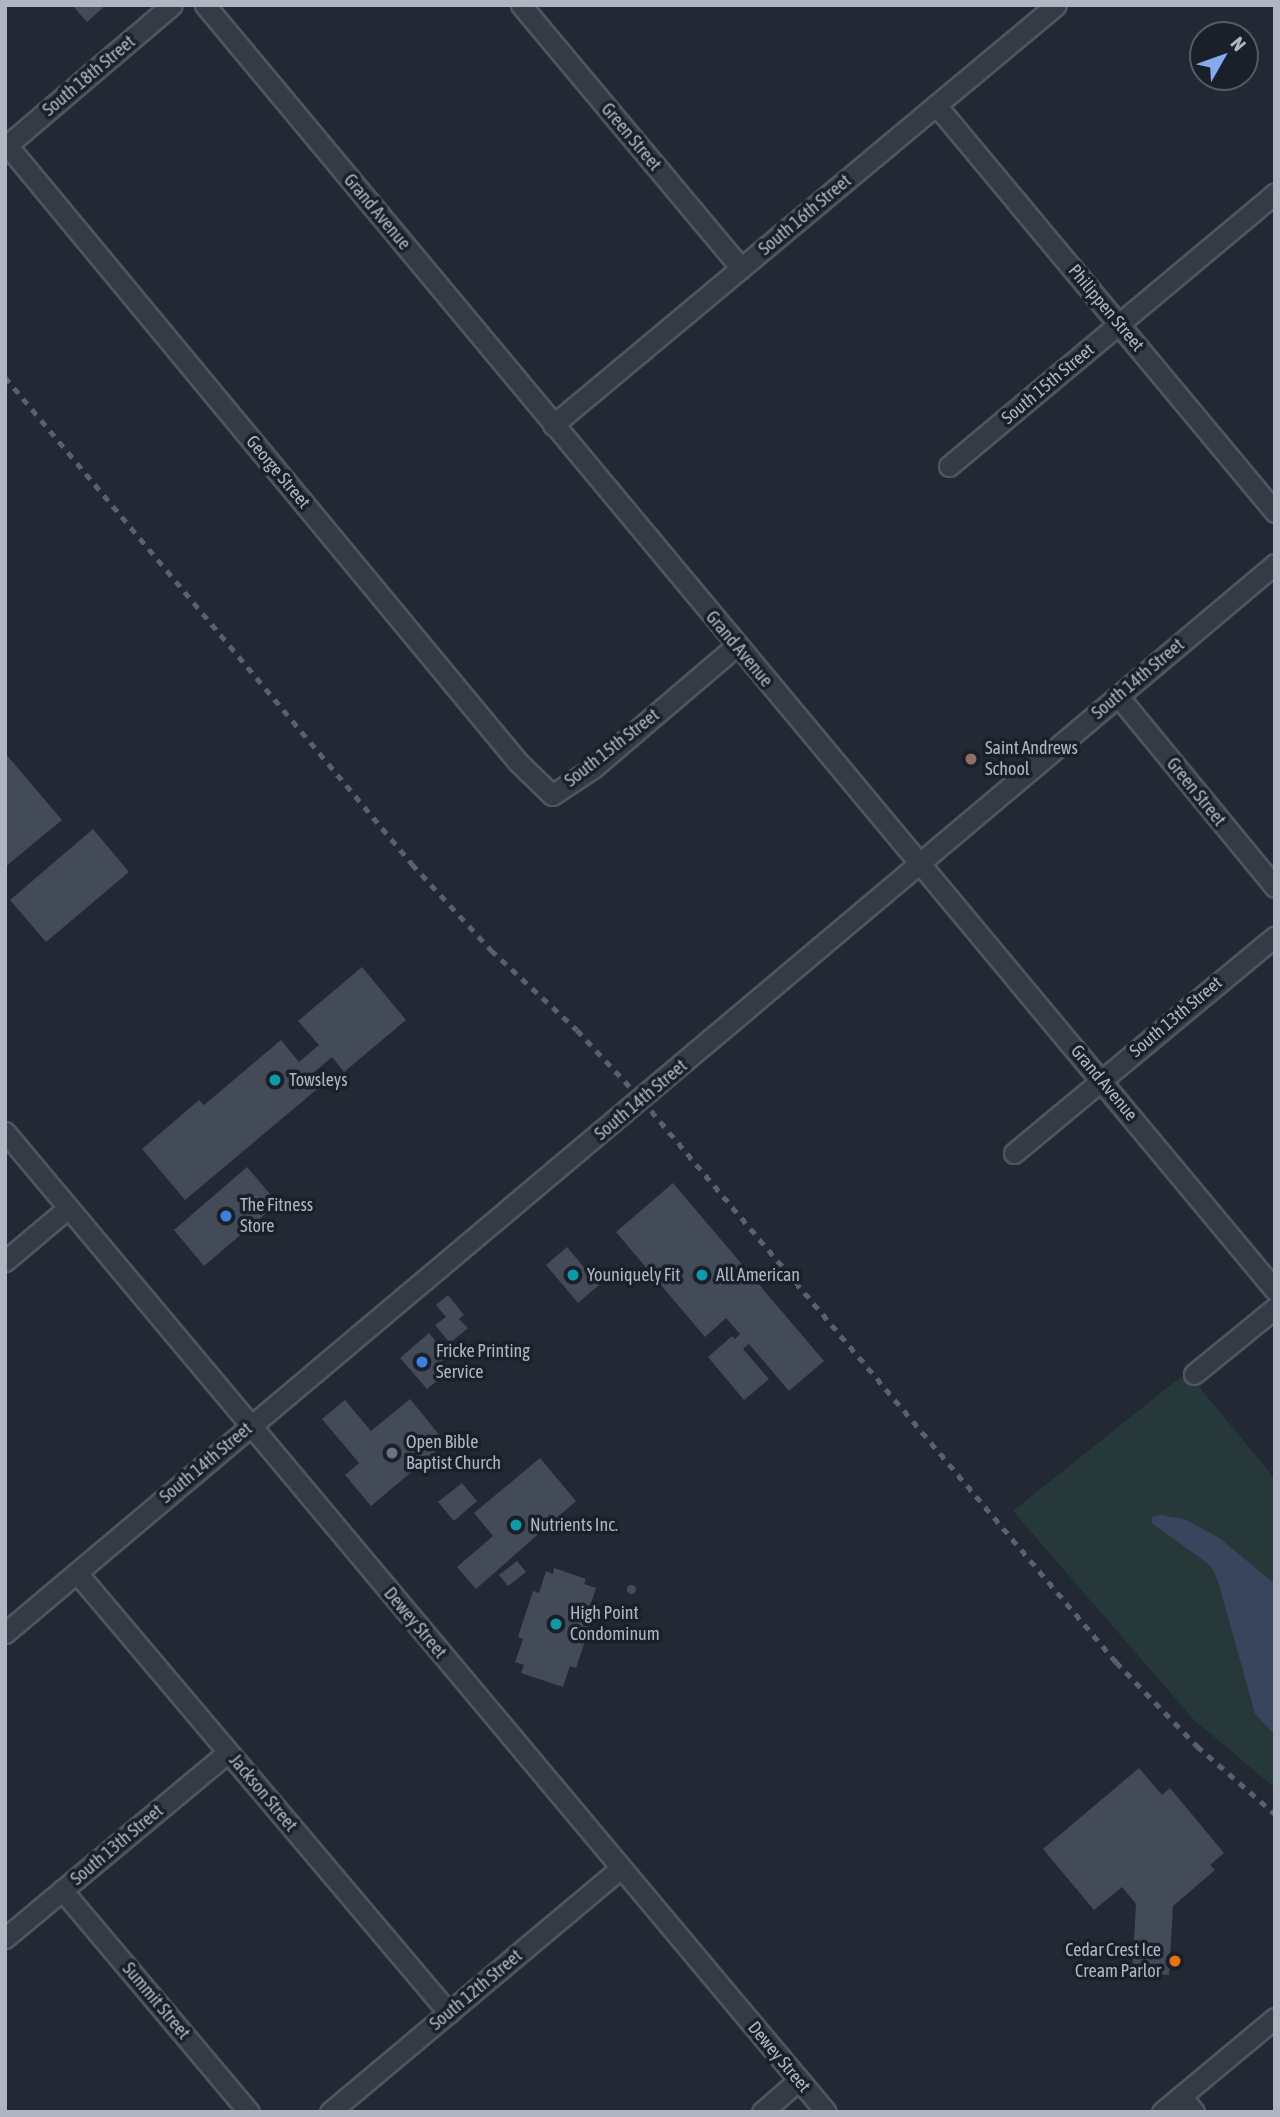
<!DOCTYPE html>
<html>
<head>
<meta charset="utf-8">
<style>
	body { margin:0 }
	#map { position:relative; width:1280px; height:2117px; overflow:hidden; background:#222834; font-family:"Asap Condensed",sans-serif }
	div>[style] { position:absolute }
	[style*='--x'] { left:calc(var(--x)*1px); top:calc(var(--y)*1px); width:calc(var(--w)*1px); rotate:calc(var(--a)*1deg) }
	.green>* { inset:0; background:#27383a }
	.water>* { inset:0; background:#38455d }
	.building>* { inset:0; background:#434b59 }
	.round { border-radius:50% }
	.roads { filter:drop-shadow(2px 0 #4f5560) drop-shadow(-2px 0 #4f5560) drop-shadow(0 2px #4f5560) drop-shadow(0 -2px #4f5560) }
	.minor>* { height:19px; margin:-9.5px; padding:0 9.5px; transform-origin:9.5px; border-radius:9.5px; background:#353a45 }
	.rail>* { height:5px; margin-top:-2.5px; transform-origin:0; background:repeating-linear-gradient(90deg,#59606e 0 7px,transparent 0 14px) }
	.dots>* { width:19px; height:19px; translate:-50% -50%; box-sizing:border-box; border:4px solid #1a202a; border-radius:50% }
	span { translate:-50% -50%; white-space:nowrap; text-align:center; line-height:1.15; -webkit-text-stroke:7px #1a202a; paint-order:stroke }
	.street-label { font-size:18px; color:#afb5c2 }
	.poi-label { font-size:18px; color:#afb5c2 }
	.left { translate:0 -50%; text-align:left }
	.right { translate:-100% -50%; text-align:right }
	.frame { position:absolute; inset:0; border:7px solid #afb5c2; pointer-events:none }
	.north { position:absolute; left:1189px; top:21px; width:70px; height:70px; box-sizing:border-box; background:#1a202a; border:2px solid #565c67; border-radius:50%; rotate:50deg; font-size:19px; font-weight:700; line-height:28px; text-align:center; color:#afb5c2 }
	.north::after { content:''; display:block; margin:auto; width:24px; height:32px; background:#89a9ed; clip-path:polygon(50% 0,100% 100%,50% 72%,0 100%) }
</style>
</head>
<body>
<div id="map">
	<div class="green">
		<i style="clip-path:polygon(1187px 1372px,1275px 1479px,1275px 1788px,1194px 1720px,1013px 1511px)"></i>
	</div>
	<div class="water">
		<i style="clip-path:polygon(1160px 1515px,1184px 1519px,1218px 1537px,1275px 1584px,1275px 1735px,1255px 1714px,1218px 1581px,1211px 1566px,1152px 1523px,1152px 1517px)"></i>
	</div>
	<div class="building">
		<i style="clip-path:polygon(72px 5px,106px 5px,87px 22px)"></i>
		<i style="clip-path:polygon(5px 753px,62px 820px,5px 867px)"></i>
		<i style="clip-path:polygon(93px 829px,129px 872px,46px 942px,10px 900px)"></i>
		<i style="clip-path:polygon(362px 967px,406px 1020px,344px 1072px,332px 1057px,312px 1074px,322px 1085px,185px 1200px,142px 1149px,199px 1100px,204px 1105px,281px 1040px,299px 1062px,319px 1045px,298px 1021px)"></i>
		<i style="clip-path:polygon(247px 1167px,278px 1203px,204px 1266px,174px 1230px)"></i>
		<i style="clip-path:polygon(673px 1183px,824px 1361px,789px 1391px,749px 1344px,743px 1349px,769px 1379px,744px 1400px,708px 1357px,732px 1336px,735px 1339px,740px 1334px,726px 1318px,705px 1337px,616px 1232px)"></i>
		<i style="clip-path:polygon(567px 1247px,599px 1285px,578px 1303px,546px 1265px)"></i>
		<i style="clip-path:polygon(448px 1295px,464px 1315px,459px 1319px,468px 1328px,450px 1343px,435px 1325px,446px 1317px,436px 1305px)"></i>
		<i style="clip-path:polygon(429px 1333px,448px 1356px,434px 1367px,442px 1377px,427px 1389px,400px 1358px)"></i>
		<i style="clip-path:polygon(410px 1399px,446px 1443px,371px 1506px,345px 1475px,359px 1463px,322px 1419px,345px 1400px,371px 1431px)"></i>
		<i style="clip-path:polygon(540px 1458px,576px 1501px,476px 1589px,457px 1567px,493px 1536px,474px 1513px)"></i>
		<i style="clip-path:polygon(462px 1483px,477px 1501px,454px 1521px,438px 1502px)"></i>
		<i style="clip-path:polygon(517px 1561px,526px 1572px,508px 1586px,499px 1575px)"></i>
		<i style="clip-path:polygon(554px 1568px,586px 1579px,584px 1584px,596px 1588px,589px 1609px,595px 1611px,576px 1668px,570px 1666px,563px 1687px,521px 1673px,524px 1665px,515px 1662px,523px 1639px,518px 1637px,533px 1591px,539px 1593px,546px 1571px,553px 1574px)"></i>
		<i class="round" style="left:626.5px;top:1584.5px;width:9px;height:9px"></i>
		<i style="clip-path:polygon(1139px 1768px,1162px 1795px,1170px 1788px,1224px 1853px,1210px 1865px,1215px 1870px,1173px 1906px,1169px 1975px,1132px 1973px,1136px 1904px,1122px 1887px,1094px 1910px,1043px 1849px)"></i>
	</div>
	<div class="roads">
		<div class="minor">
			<i style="--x:205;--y:5;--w:1672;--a:50.22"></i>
			<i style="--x:521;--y:5;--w:343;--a:50.1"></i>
			<i style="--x:936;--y:105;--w:530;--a:50.21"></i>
			<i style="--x:7;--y:145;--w:801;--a:50.37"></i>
			<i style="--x:518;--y:762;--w:47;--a:44.1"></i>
			<i style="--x:552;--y:795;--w:49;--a:-33.4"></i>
			<i style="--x:593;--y:768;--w:188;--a:-40.5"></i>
			<i style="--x:5;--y:147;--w:219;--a:-40.4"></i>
			<i style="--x:553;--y:425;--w:655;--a:-39.86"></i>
			<i style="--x:949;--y:466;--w:425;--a:-39.9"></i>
			<i style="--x:1118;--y:696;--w:247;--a:50.6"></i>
			<i style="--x:5;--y:1132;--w:1278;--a:50.05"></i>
			<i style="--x:1014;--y:1153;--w:339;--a:-39.7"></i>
			<i style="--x:5;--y:1261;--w:82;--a:-40.1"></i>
			<i style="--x:1194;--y:1374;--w:104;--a:-39.2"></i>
			<i style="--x:77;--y:1573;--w:576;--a:49.79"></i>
			<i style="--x:5;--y:1633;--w:1660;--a:-40.09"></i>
			<i style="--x:62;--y:1890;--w:290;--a:49.9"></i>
			<i style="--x:5;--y:1938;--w:290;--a:-39.8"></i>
			<i style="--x:1181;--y:2096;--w:21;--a:51"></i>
			<i style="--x:330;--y:2112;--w:380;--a:-40"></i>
			<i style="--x:762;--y:2112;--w:49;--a:-40.9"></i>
			<i style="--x:1162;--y:2112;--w:147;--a:-39.8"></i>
		</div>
	</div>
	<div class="rail">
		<i style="--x:5;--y:377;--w:635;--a:50.11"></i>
		<i style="--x:412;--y:864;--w:117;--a:47.4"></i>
		<i style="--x:491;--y:950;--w:117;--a:42.9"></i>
		<i style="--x:577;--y:1030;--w:96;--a:47.1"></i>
		<i style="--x:642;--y:1100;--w:735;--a:49.86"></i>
		<i style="--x:1116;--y:1662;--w:117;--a:46"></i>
		<i style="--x:1197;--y:1746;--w:103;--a:41.1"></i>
	</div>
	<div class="dots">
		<i style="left:971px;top:759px;background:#8d6e63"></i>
		<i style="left:275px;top:1080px;background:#0f9aa8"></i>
		<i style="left:226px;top:1216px;background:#3f7fe0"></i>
		<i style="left:573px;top:1275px;background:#0f9aa8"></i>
		<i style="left:702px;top:1275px;background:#0f9aa8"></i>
		<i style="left:422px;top:1362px;background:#3f7fe0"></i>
		<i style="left:392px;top:1453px;background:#6b7280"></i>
		<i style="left:516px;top:1525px;background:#0f9aa8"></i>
		<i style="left:556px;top:1624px;background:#0f9aa8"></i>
		<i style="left:1175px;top:1961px;background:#e8710a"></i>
	</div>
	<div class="street-label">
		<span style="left:89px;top:76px;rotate:-40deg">South 18th Street</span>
		<span style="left:631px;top:137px;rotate:50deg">Green Street</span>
		<span style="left:377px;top:212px;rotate:50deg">Grand Avenue</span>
		<span style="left:805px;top:215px;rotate:-40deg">South 16th Street</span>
		<span style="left:1106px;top:308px;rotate:50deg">Philippen Street</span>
		<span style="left:1048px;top:384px;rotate:-40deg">South 15th Street</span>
		<span style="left:278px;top:472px;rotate:50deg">George Street</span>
		<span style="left:739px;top:649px;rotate:50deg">Grand Avenue</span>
		<span style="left:1138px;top:679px;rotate:-40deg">South 14th Street</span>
		<span style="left:612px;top:748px;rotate:-38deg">South 15th Street</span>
		<span style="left:1196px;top:792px;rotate:51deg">Green Street</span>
		<span style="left:1176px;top:1017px;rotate:-40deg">South 13th Street</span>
		<span style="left:1104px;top:1083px;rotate:50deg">Grand Avenue</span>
		<span style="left:641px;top:1100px;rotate:-40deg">South 14th Street</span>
		<span style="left:206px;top:1463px;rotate:-40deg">South 14th Street</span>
		<span style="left:415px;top:1623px;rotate:50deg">Dewey Street</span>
		<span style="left:263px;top:1793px;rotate:50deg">Jackson Street</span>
		<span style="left:117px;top:1845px;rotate:-40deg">South 13th Street</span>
		<span style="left:476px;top:1990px;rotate:-40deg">South 12th Street</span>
		<span style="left:156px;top:2001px;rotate:50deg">Summit Street</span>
		<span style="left:779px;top:2057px;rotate:50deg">Dewey Street</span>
	</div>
	<div class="poi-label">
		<span class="left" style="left:985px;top:759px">Saint Andrews<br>School</span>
		<span class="left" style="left:289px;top:1080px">Towsleys</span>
		<span class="left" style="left:240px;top:1216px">The Fitness<br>Store</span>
		<span class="left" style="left:587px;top:1275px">Youniquely Fit</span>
		<span class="left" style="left:716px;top:1275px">All American</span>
		<span class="left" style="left:436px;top:1362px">Fricke Printing<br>Service</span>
		<span class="left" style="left:406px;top:1453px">Open Bible<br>Baptist Church</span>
		<span class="left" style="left:530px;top:1525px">Nutrients Inc.</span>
		<span class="left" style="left:570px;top:1624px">High Point<br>Condominum</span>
		<span class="right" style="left:1161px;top:1961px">Cedar Crest Ice<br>Cream Parlor</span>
	</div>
	<div class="frame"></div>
	<div class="north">N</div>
</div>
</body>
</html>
